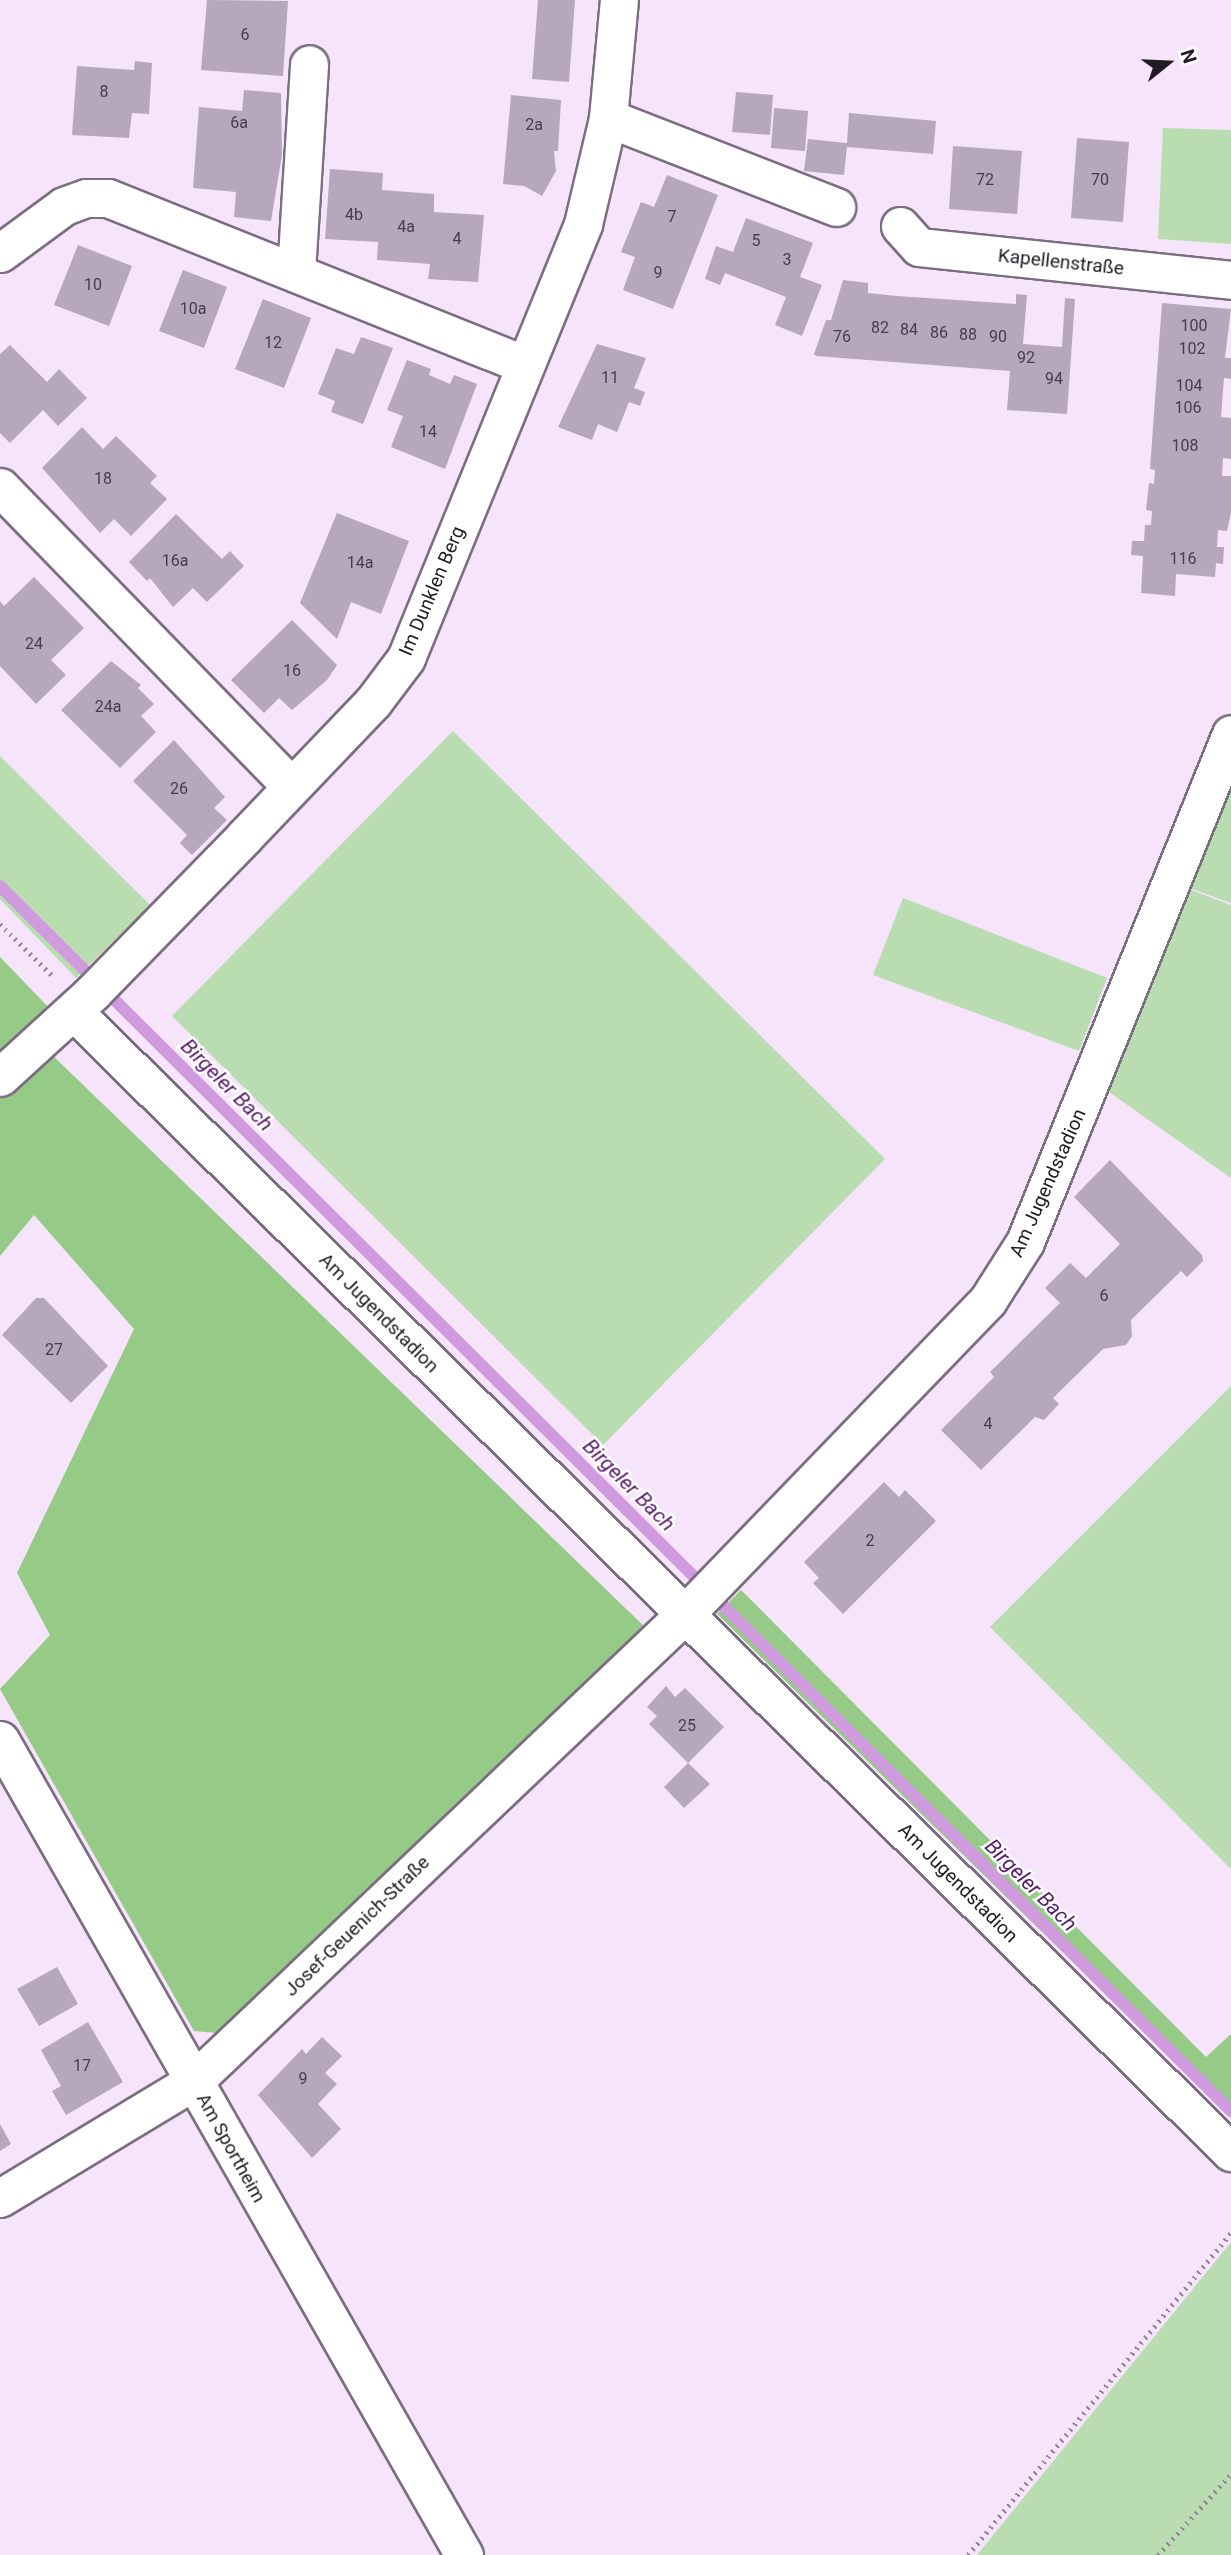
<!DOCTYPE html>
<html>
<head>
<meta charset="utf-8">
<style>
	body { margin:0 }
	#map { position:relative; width:1231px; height:2555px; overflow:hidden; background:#f5e4fa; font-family:Roboto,sans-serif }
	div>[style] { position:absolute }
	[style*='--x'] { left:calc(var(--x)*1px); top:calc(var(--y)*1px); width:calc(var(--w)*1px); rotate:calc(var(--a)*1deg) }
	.green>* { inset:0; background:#badcb1 }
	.forest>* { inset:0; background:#96cb87 }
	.stream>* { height:12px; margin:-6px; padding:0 6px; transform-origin:6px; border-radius:6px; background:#cf9bde }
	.building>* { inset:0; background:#b7a7bc }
	.path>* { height:4.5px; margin-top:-2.25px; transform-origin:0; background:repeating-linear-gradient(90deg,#938797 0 2px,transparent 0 7px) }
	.roads { filter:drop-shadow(2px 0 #7c6e81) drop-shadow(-2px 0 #7c6e81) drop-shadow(0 2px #7c6e81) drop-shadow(0 -2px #7c6e81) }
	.minor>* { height:37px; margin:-18.5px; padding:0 18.5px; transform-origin:18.5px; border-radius:18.5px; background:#fff }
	span { translate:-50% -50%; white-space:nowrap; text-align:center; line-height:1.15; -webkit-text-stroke:5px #fff; paint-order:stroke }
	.number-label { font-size:16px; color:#463d48 }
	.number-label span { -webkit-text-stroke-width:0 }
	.street-label { font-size:19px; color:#201a22 }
	.water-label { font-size:21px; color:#571868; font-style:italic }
	.north { position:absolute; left:1133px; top:28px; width:70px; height:70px; -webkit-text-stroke:5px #fff; paint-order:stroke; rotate:72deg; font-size:19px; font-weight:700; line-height:28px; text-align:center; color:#201a22 }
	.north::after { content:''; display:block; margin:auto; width:24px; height:32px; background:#201a22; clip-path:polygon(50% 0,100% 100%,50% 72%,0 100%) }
</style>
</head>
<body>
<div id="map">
	<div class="green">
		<i style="clip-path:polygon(1163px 128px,1231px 130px,1231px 244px,1158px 239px)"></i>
		<i style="clip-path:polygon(453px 731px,885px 1159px,603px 1445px,172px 1016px)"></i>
		<i style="clip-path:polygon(0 756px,150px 905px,76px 978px,0 899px)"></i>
		<i style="clip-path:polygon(1231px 763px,1231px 903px,1187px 887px)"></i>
		<i style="clip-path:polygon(1186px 888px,1231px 905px,1231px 1178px,1109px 1092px)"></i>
		<i style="clip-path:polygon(903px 898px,1107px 978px,1079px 1051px,873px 975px)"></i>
		<i style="clip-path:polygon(1231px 1386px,1231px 1869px,990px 1627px)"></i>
		<i style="clip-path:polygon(1231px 2242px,1231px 2555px,977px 2555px)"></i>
	</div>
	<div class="forest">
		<i style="clip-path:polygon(0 957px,52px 1011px,0 1058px)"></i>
		<i style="clip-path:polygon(49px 1052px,649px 1631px,229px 2034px,194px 2031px,0 1689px,50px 1635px,17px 1573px,134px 1329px,34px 1215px,0 1256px,0 1098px)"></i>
		<i style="clip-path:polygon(741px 1590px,1206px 2057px,1231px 2034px,1231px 2117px,717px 1614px)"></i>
	</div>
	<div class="stream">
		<i style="--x:0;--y:886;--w:1737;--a:44.86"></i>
	</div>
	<div class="building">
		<i style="clip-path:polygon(207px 0,288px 1px,283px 76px,201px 70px)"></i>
		<i style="clip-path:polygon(538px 0,575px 0,569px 82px,532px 79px)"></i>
		<i style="clip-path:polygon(135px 61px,152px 63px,149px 114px,132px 113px,129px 138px,72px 135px,77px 66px,134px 70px)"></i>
		<i style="clip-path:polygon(244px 90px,281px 93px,282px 155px,271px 221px,234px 217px,236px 192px,193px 188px,199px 107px,242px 111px)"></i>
		<i style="clip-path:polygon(736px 92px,773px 95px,770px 135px,732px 132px)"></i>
		<i style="clip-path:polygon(511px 95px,561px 100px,558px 151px,554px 151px,556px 171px,542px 196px,524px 186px,503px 184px)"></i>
		<i style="clip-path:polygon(774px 108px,808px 111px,805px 151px,771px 148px)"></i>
		<i style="clip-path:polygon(849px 113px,936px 121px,933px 154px,847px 147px,844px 175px,804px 171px,808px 139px,847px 143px)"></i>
		<i style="clip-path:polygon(1077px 138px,1129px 142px,1123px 222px,1071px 218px)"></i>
		<i style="clip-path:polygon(953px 146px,1022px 151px,1017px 214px,949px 209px)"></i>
		<i style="clip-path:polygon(330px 169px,383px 173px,382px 190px,434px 194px,434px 212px,484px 215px,478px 282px,428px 279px,430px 264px,377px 260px,378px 242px,325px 239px)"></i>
		<i style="clip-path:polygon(667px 175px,718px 195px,673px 309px,623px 290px,635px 257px,621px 252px,641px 202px,654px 207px)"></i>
		<i style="clip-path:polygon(746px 218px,813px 243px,800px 277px,822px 285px,802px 336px,775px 325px,786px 297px,725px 273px,720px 285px,705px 279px,716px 246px,733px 252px)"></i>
		<i style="clip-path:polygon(78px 245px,132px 266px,109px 326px,54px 305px)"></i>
		<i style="clip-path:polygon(183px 270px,227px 287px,204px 348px,159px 331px)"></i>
		<i style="clip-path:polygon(843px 280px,868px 283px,868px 293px,897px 296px,1016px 304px,1016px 294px,1027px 295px,1023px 344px,1062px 347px,1065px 298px,1075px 299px,1067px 414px,1007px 410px,1010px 371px,816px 356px,814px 354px,826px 320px,831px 320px)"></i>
		<i style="clip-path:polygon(263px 299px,311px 318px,284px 388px,235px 369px)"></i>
		<i style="clip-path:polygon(1162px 303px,1231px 309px,1225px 358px,1231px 358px,1231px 379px,1224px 378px,1221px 417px,1231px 418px,1231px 459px,1223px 458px,1222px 476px,1231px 476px,1231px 512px,1227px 531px,1218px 530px,1217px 547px,1224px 547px,1223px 564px,1216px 563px,1215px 577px,1176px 574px,1175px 596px,1141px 593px,1143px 556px,1131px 555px,1132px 541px,1144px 541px,1145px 525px,1151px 525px,1152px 511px,1146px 510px,1149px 483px,1154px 484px,1155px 470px,1150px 469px)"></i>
		<i style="clip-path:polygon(361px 337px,393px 348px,363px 424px,331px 412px,335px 401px,318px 394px,336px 348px,354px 354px)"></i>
		<i style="clip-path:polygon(597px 344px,646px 358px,634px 388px,645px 392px,640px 406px,629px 402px,617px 432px,598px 424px,592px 440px,558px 427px)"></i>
		<i style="clip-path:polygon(10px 345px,47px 382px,59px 369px,87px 398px,58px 426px,43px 410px,10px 443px,0 433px,0 354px)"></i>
		<i style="clip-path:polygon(407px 360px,431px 369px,429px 375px,450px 384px,454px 375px,477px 384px,445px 469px,391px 447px,403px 416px,387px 410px)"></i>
		<i style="clip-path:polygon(82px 427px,103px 449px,116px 436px,157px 476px,150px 483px,167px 499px,131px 536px,114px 519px,100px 533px,42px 468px)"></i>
		<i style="clip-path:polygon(337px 513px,409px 541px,381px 614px,351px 602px,337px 639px,300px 603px)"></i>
		<i style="clip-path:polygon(176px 514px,222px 559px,230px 551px,244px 566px,207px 602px,193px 588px,173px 607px,150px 578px,147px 581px,129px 562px)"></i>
		<i style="clip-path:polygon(34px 577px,84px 628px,51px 660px,66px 675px,36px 704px,0 666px,0 601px,4px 606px)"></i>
		<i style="clip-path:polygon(292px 620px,337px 665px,327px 680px,292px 710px,279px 698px,264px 713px,231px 680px)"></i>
		<i style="clip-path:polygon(111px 661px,141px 685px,138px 688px,154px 704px,141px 716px,156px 732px,120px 768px,61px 710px)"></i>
		<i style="clip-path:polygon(174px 740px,225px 797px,214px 808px,227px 820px,192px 855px,180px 843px,187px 835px,133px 781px)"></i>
		<i style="clip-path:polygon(1110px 1160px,1202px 1255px,1203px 1261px,1187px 1277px,1181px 1271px,1131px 1320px,1132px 1336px,1126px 1345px,1103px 1349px,1053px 1398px,1059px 1404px,1044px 1420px,1035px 1417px,981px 1470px,941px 1430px,994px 1377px,990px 1372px,1060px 1303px,1045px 1288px,1070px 1263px,1086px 1278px,1120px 1244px,1074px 1197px)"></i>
		<i style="clip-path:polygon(36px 1298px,44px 1298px,108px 1366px,71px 1403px,2px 1335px)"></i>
		<i style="clip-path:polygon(884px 1482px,899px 1497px,905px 1490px,936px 1521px,843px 1614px,813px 1583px,819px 1578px,804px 1562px)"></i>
		<i style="clip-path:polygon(666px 1686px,675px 1697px,685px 1688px,724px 1727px,688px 1763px,649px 1724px,657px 1716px,647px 1707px)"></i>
		<i style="clip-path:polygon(688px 1763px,710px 1784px,684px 1808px,664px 1787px)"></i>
		<i style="clip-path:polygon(57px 1967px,78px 2004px,39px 2026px,17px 1989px)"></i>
		<i style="clip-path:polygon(88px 2022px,123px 2082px,66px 2115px,52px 2091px,61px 2086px,41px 2050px)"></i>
		<i style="clip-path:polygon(322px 2037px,342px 2056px,325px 2073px,337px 2084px,318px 2104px,341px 2129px,312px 2158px,258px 2095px,302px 2049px,306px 2054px)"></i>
		<i style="clip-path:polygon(0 2124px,11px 2144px,0 2151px)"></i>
	</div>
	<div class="path">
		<i style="--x:0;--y:924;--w:76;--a:44.5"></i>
		<i style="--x:968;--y:2555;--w:417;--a:-50.8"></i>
		<i style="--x:1158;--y:2555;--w:109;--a:-48"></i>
	</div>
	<div class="roads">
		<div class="minor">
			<i style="--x:608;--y:118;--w:245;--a:21.3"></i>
			<i style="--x:900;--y:226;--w:28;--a:48"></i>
			<i style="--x:919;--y:247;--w:314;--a:6"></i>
			<i style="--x:0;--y:253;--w:79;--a:-36.3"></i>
			<i style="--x:64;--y:206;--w:23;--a:-20"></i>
			<i style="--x:86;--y:198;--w:22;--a:0"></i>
			<i style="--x:108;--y:198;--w:446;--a:21.8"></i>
			<i style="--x:296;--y:272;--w:208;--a:-86.4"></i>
			<i style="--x:0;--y:487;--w:417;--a:45.8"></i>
			<i style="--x:73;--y:1011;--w:1626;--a:44.58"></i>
			<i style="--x:0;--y:1077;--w:126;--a:-42.4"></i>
			<i style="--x:93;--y:992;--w:216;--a:-45.7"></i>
			<i style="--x:244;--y:837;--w:187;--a:-46.3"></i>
			<i style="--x:373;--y:702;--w:55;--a:-53.1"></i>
			<i style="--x:406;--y:658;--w:469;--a:-67.8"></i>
			<i style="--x:583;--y:224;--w:109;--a:-76.7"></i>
			<i style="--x:608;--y:118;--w:119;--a:-84.7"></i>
			<i style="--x:0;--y:1740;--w:938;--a:60.35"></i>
			<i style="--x:0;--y:2198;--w:227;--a:-31.1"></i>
			<i style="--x:194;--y:2081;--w:678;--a:-43.56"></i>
			<i style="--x:685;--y:1614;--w:436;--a:-46"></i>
			<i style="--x:988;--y:1300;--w:69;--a:-57.5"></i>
			<i style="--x:1025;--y:1242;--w:548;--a:-67.93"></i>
		</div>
	</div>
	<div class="number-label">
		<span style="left:245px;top:35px">6</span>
		<span style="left:104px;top:92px">8</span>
		<span style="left:239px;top:123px">6a</span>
		<span style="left:534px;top:125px">2a</span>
		<span style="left:985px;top:180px">72</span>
		<span style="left:1100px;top:180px">70</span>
		<span style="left:354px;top:215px">4b</span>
		<span style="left:672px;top:217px">7</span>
		<span style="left:406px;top:227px">4a</span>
		<span style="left:457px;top:239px">4</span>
		<span style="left:756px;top:241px">5</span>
		<span style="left:787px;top:260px">3</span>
		<span style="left:658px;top:273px">9</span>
		<span style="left:93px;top:285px">10</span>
		<span style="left:193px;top:309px">10a</span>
		<span style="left:1194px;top:326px">100</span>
		<span style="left:880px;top:328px">82</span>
		<span style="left:909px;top:330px">84</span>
		<span style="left:939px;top:333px">86</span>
		<span style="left:968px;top:335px">88</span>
		<span style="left:842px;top:337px">76</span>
		<span style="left:998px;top:337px">90</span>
		<span style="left:273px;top:343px">12</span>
		<span style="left:1192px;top:349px">102</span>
		<span style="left:1026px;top:358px">92</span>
		<span style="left:610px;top:378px">11</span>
		<span style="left:1054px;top:379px">94</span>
		<span style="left:1189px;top:386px">104</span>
		<span style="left:1188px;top:408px">106</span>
		<span style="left:428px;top:432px">14</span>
		<span style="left:1185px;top:446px">108</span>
		<span style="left:103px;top:479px">18</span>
		<span style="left:1183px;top:559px">116</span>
		<span style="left:175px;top:561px">16a</span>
		<span style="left:360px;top:563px">14a</span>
		<span style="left:34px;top:644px">24</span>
		<span style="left:292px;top:671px">16</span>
		<span style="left:108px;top:707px">24a</span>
		<span style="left:179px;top:789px">26</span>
		<span style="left:1104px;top:1296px">6</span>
		<span style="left:54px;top:1350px">27</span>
		<span style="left:988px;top:1424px">4</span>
		<span style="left:870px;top:1541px">2</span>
		<span style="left:687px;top:1726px">25</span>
		<span style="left:82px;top:2066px">17</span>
		<span style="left:303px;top:2079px">9</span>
	</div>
	<div class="street-label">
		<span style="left:1061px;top:262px;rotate:6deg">Kapellenstraße</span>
		<span style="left:432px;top:591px;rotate:-67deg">Im Dunklen Berg</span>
		<span style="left:1048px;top:1183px;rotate:-66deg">Am Jugendstadion</span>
		<span style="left:379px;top:1313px;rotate:45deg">Am Jugendstadion</span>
		<span style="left:958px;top:1883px;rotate:45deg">Am Jugendstadion</span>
		<span style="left:357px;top:1926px;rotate:-44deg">Josef-Geuenich-Straße</span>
		<span style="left:231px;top:2148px;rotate:61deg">Am Sportheim</span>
	</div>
	<div class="water-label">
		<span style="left:227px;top:1085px;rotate:45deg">Birgeler Bach</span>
		<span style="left:629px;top:1485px;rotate:45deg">Birgeler Bach</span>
		<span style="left:1031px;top:1885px;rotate:45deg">Birgeler Bach</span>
	</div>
	<div class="north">N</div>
</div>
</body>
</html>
